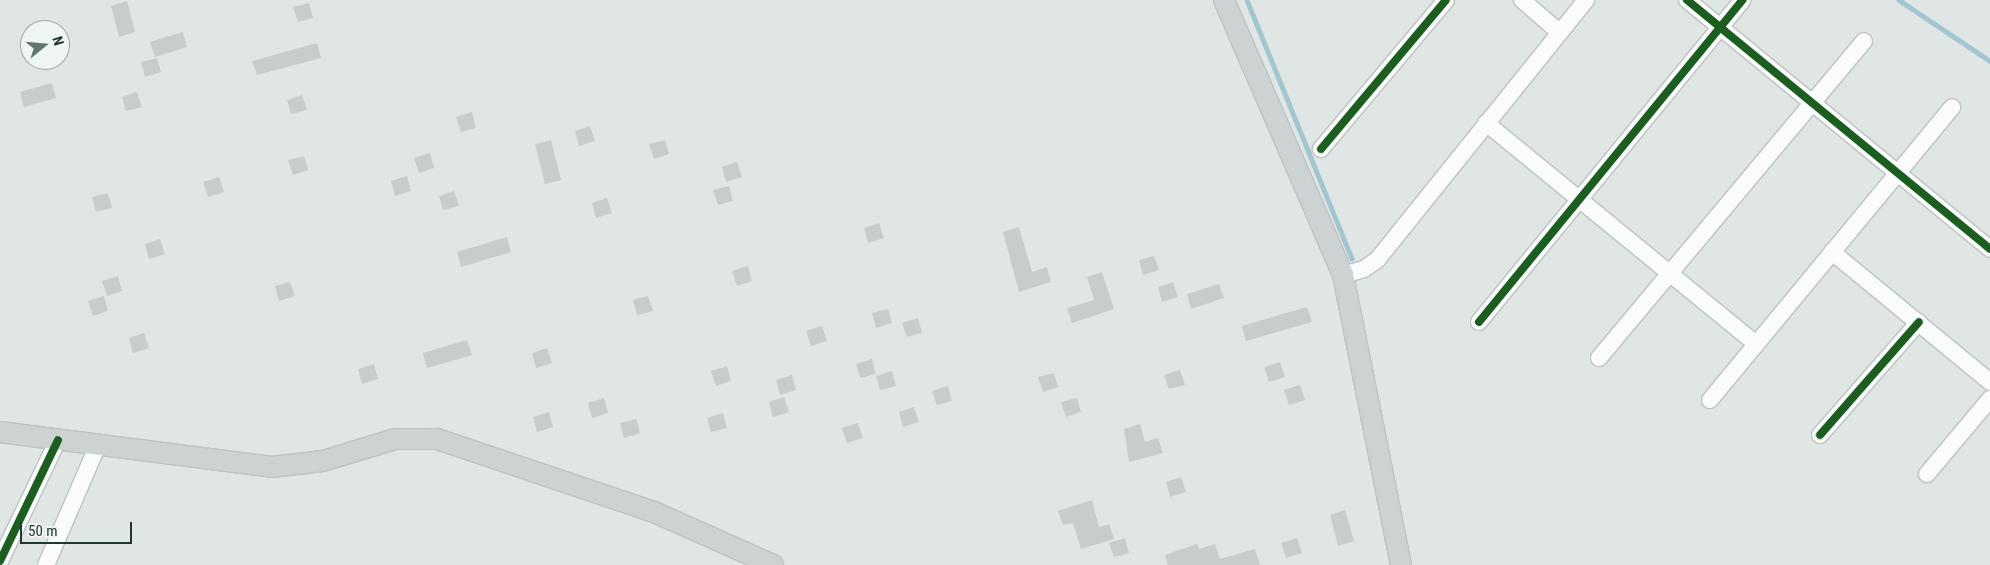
<!DOCTYPE html>
<html>
<head>
<meta charset="utf-8">
<style>
	body { margin:0 }
	#map { position:relative; width:1990px; height:565px; overflow:hidden; background:#e0e6e4; font-family:"Roboto Condensed",sans-serif }
	div>[style] { position:absolute }
	[style*='--x'] { left:calc(var(--x)*1px); top:calc(var(--y)*1px); width:calc(var(--w)*1px); rotate:calc(var(--a)*1deg) }
	.stream>* { height:4.5px; margin:-2.25px; padding:0 2.25px; transform-origin:2.25px; border-radius:2.25px; background:#a3c5d2 }
	.building>* { inset:0; background:#c8cdcb }
	.roads { filter:drop-shadow(1px 0 #bdc3c1) drop-shadow(-1px 0 #bdc3c1) drop-shadow(0 1px #bdc3c1) drop-shadow(0 -1px #bdc3c1) }
	.minor>* { height:16px; margin:-8px; padding:0 8px; transform-origin:8px; border-radius:8px; background:#fafbfb }
	.major>* { height:20px; margin:-10px; padding:0 10px; transform-origin:10px; border-radius:10px; background:#ccd3d2 }
	.cycleway>* { height:8px; margin:-4px; padding:0 4px; transform-origin:4px; border-radius:4px; background:#1b5e20 }
	span { translate:-50% -50%; white-space:nowrap; text-align:center; line-height:1.15; -webkit-text-stroke:4px #eef5f3; paint-order:stroke }
	.north { position:absolute; left:20px; top:20px; width:50px; height:50px; box-sizing:border-box; background:#eef5f3; border:1px solid #9ca9a7; border-radius:50%; rotate:73deg; font-size:14px; font-weight:700; line-height:20px; text-align:center; color:#213734 }
	.north::after { content:''; display:block; margin:auto; width:18px; height:22px; background:#647472; clip-path:polygon(50% 0,100% 100%,50% 72%,0 100%) }
	.scale { position:absolute; left:20px; top:522px; width:112px; height:22px; box-sizing:border-box; border:2px solid #213734; border-top:0; padding-left:6px; font-size:15px; line-height:18px; white-space:nowrap; color:#213734; -webkit-text-stroke:4px #eef5f3; paint-order:stroke }
</style>
</head>
<body>
<div id="map">
	<div class="stream">
		<i style="--x:1247;--y:0;--w:279;--a:67.9"></i>
		<i style="--x:1899;--y:0;--w:110;--a:33.8"></i>
	</div>
	<div class="building">
		<i style="clip-path:polygon(127px 1px,135px 32px,119px 37px,111px 6px)"></i>
		<i style="clip-path:polygon(309px 3px,313px 18px,298px 22px,293px 7px)"></i>
		<i style="clip-path:polygon(183px 32px,187px 47px,155px 57px,150px 42px)"></i>
		<i style="clip-path:polygon(317px 43px,321px 58px,257px 75px,252px 61px)"></i>
		<i style="clip-path:polygon(157px 58px,161px 72px,145px 77px,141px 62px)"></i>
		<i style="clip-path:polygon(52px 83px,56px 98px,24px 107px,20px 92px)"></i>
		<i style="clip-path:polygon(137px 92px,142px 107px,126px 111px,122px 97px)"></i>
		<i style="clip-path:polygon(302px 95px,307px 110px,291px 114px,287px 100px)"></i>
		<i style="clip-path:polygon(472px 112px,476px 128px,461px 132px,456px 117px)"></i>
		<i style="clip-path:polygon(590px 126px,595px 141px,579px 146px,575px 131px)"></i>
		<i style="clip-path:polygon(551px 140px,561px 180px,545px 184px,535px 144px)"></i>
		<i style="clip-path:polygon(665px 140px,669px 154px,654px 159px,649px 144px)"></i>
		<i style="clip-path:polygon(430px 153px,434px 168px,419px 173px,414px 158px)"></i>
		<i style="clip-path:polygon(304px 156px,308px 170px,293px 175px,288px 160px)"></i>
		<i style="clip-path:polygon(737px 162px,742px 177px,726px 182px,722px 167px)"></i>
		<i style="clip-path:polygon(407px 176px,411px 191px,395px 196px,391px 181px)"></i>
		<i style="clip-path:polygon(219px 177px,224px 192px,208px 197px,203px 182px)"></i>
		<i style="clip-path:polygon(729px 186px,733px 201px,718px 205px,713px 190px)"></i>
		<i style="clip-path:polygon(454px 191px,459px 206px,443px 210px,439px 196px)"></i>
		<i style="clip-path:polygon(108px 193px,112px 208px,96px 212px,92px 197px)"></i>
		<i style="clip-path:polygon(607px 198px,612px 213px,596px 218px,592px 203px)"></i>
		<i style="clip-path:polygon(879px 223px,884px 238px,868px 243px,864px 228px)"></i>
		<i style="clip-path:polygon(1019px 227px,1032px 272px,1047px 267px,1051px 282px,1019px 292px,1003px 232px)"></i>
		<i style="clip-path:polygon(507px 237px,511px 252px,461px 267px,457px 252px)"></i>
		<i style="clip-path:polygon(160px 239px,165px 254px,149px 259px,145px 244px)"></i>
		<i style="clip-path:polygon(1154px 256px,1159px 270px,1143px 275px,1139px 260px)"></i>
		<i style="clip-path:polygon(748px 266px,752px 281px,737px 286px,732px 271px)"></i>
		<i style="clip-path:polygon(1102px 272px,1114px 309px,1072px 323px,1067px 308px,1094px 300px,1087px 277px)"></i>
		<i style="clip-path:polygon(118px 276px,122px 291px,107px 296px,102px 281px)"></i>
		<i style="clip-path:polygon(290px 282px,295px 296px,279px 301px,275px 286px)"></i>
		<i style="clip-path:polygon(1173px 282px,1178px 297px,1162px 302px,1158px 287px)"></i>
		<i style="clip-path:polygon(1219px 284px,1224px 298px,1191px 309px,1187px 294px)"></i>
		<i style="clip-path:polygon(104px 296px,108px 311px,93px 316px,88px 301px)"></i>
		<i style="clip-path:polygon(648px 296px,653px 311px,637px 315px,633px 300px)"></i>
		<i style="clip-path:polygon(1307px 307px,1312px 322px,1246px 341px,1242px 326px)"></i>
		<i style="clip-path:polygon(888px 309px,892px 323px,876px 328px,872px 313px)"></i>
		<i style="clip-path:polygon(918px 318px,922px 333px,907px 337px,902px 323px)"></i>
		<i style="clip-path:polygon(822px 326px,827px 341px,811px 346px,806px 331px)"></i>
		<i style="clip-path:polygon(144px 333px,149px 348px,133px 353px,129px 338px)"></i>
		<i style="clip-path:polygon(467px 340px,472px 355px,427px 368px,423px 353px)"></i>
		<i style="clip-path:polygon(547px 348px,552px 363px,536px 368px,532px 353px)"></i>
		<i style="clip-path:polygon(872px 359px,876px 374px,860px 378px,856px 364px)"></i>
		<i style="clip-path:polygon(1280px 362px,1285px 377px,1269px 382px,1264px 367px)"></i>
		<i style="clip-path:polygon(374px 364px,378px 379px,362px 384px,358px 369px)"></i>
		<i style="clip-path:polygon(727px 366px,731px 381px,716px 386px,711px 371px)"></i>
		<i style="clip-path:polygon(1180px 370px,1185px 385px,1169px 389px,1164px 375px)"></i>
		<i style="clip-path:polygon(892px 371px,896px 386px,880px 390px,876px 376px)"></i>
		<i style="clip-path:polygon(1054px 373px,1058px 387px,1043px 392px,1038px 377px)"></i>
		<i style="clip-path:polygon(792px 375px,796px 390px,780px 395px,776px 380px)"></i>
		<i style="clip-path:polygon(1300px 385px,1305px 400px,1289px 405px,1284px 390px)"></i>
		<i style="clip-path:polygon(948px 386px,952px 401px,937px 405px,932px 391px)"></i>
		<i style="clip-path:polygon(784px 397px,789px 412px,773px 417px,769px 402px)"></i>
		<i style="clip-path:polygon(604px 398px,608px 413px,592px 418px,588px 403px)"></i>
		<i style="clip-path:polygon(1077px 398px,1081px 412px,1066px 417px,1061px 402px)"></i>
		<i style="clip-path:polygon(914px 407px,919px 422px,903px 427px,899px 412px)"></i>
		<i style="clip-path:polygon(549px 412px,553px 427px,537px 432px,533px 417px)"></i>
		<i style="clip-path:polygon(723px 413px,727px 428px,711px 432px,707px 418px)"></i>
		<i style="clip-path:polygon(636px 419px,640px 433px,624px 438px,620px 423px)"></i>
		<i style="clip-path:polygon(858px 423px,863px 438px,847px 443px,842px 428px)"></i>
		<i style="clip-path:polygon(1140px 424px,1145px 442px,1158px 438px,1163px 453px,1129px 462px,1124px 429px)"></i>
		<i style="clip-path:polygon(1181px 477px,1186px 492px,1170px 497px,1166px 482px)"></i>
		<i style="clip-path:polygon(1092px 500px,1099px 527px,1109px 524px,1114px 539px,1081px 549px,1073px 523px,1063px 525px,1058px 511px)"></i>
		<i style="clip-path:polygon(1345px 510px,1354px 541px,1338px 546px,1330px 515px)"></i>
		<i style="clip-path:polygon(1125px 538px,1129px 553px,1114px 557px,1109px 543px)"></i>
		<i style="clip-path:polygon(1297px 538px,1302px 553px,1286px 558px,1281px 543px)"></i>
		<i style="clip-path:polygon(1197px 544px,1199px 549px,1215px 544px,1220px 559px,1255px 549px,1260px 565px,1168px 565px,1165px 555px)"></i>
	</div>
	<div class="roads">
		<div class="minor">
			<i style="--x:1522;--y:0;--w:49;--a:40.9"></i>
			<i style="--x:1687;--y:0;--w:392;--a:39.4"></i>
			<i style="--x:1486;--y:123;--w:349;--a:39.3"></i>
			<i style="--x:1321;--y:149;--w:194;--a:-50"></i>
			<i style="--x:1832;--y:252;--w:205;--a:39.4"></i>
			<i style="--x:1343;--y:275;--w:22;--a:-16"></i>
			<i style="--x:1364;--y:269;--w:16;--a:-35"></i>
			<i style="--x:1377;--y:260;--w:334;--a:-51.2"></i>
			<i style="--x:1479;--y:322;--w:416;--a:-50.7"></i>
			<i style="--x:1599;--y:358;--w:413;--a:-50.1"></i>
			<i style="--x:1710;--y:400;--w:380;--a:-50.4"></i>
			<i style="--x:1820;--y:435;--w:150;--a:-48.8"></i>
			<i style="--x:1927;--y:474;--w:98;--a:-50"></i>
			<i style="--x:0;--y:561;--w:134;--a:-64.4"></i>
			<i style="--x:46;--y:565;--w:131;--a:-66.6"></i>
		</div>
		<div class="major">
			<i style="--x:1224;--y:0;--w:300;--a:66.6"></i>
			<i style="--x:1343;--y:275;--w:296;--a:78.7"></i>
			<i style="--x:0;--y:432;--w:274;--a:7.3"></i>
			<i style="--x:272;--y:467;--w:51;--a:-6.7"></i>
			<i style="--x:323;--y:461;--w:75;--a:-17"></i>
			<i style="--x:395;--y:439;--w:42;--a:0"></i>
			<i style="--x:437;--y:439;--w:229;--a:18.6"></i>
			<i style="--x:654;--y:512;--w:130;--a:24"></i>
		</div>
	</div>
	<div class="cycleway">
		<i style="--x:1687;--y:0;--w:392;--a:39.4"></i>
		<i style="--x:1321;--y:149;--w:194;--a:-50"></i>
		<i style="--x:1479;--y:322;--w:416;--a:-50.7"></i>
		<i style="--x:1820;--y:435;--w:150;--a:-48.8"></i>
		<i style="--x:0;--y:561;--w:134;--a:-64.4"></i>
	</div>
	<div class="north">N</div>
	<div class="scale">50 m</div>
</div>
</body>
</html>
